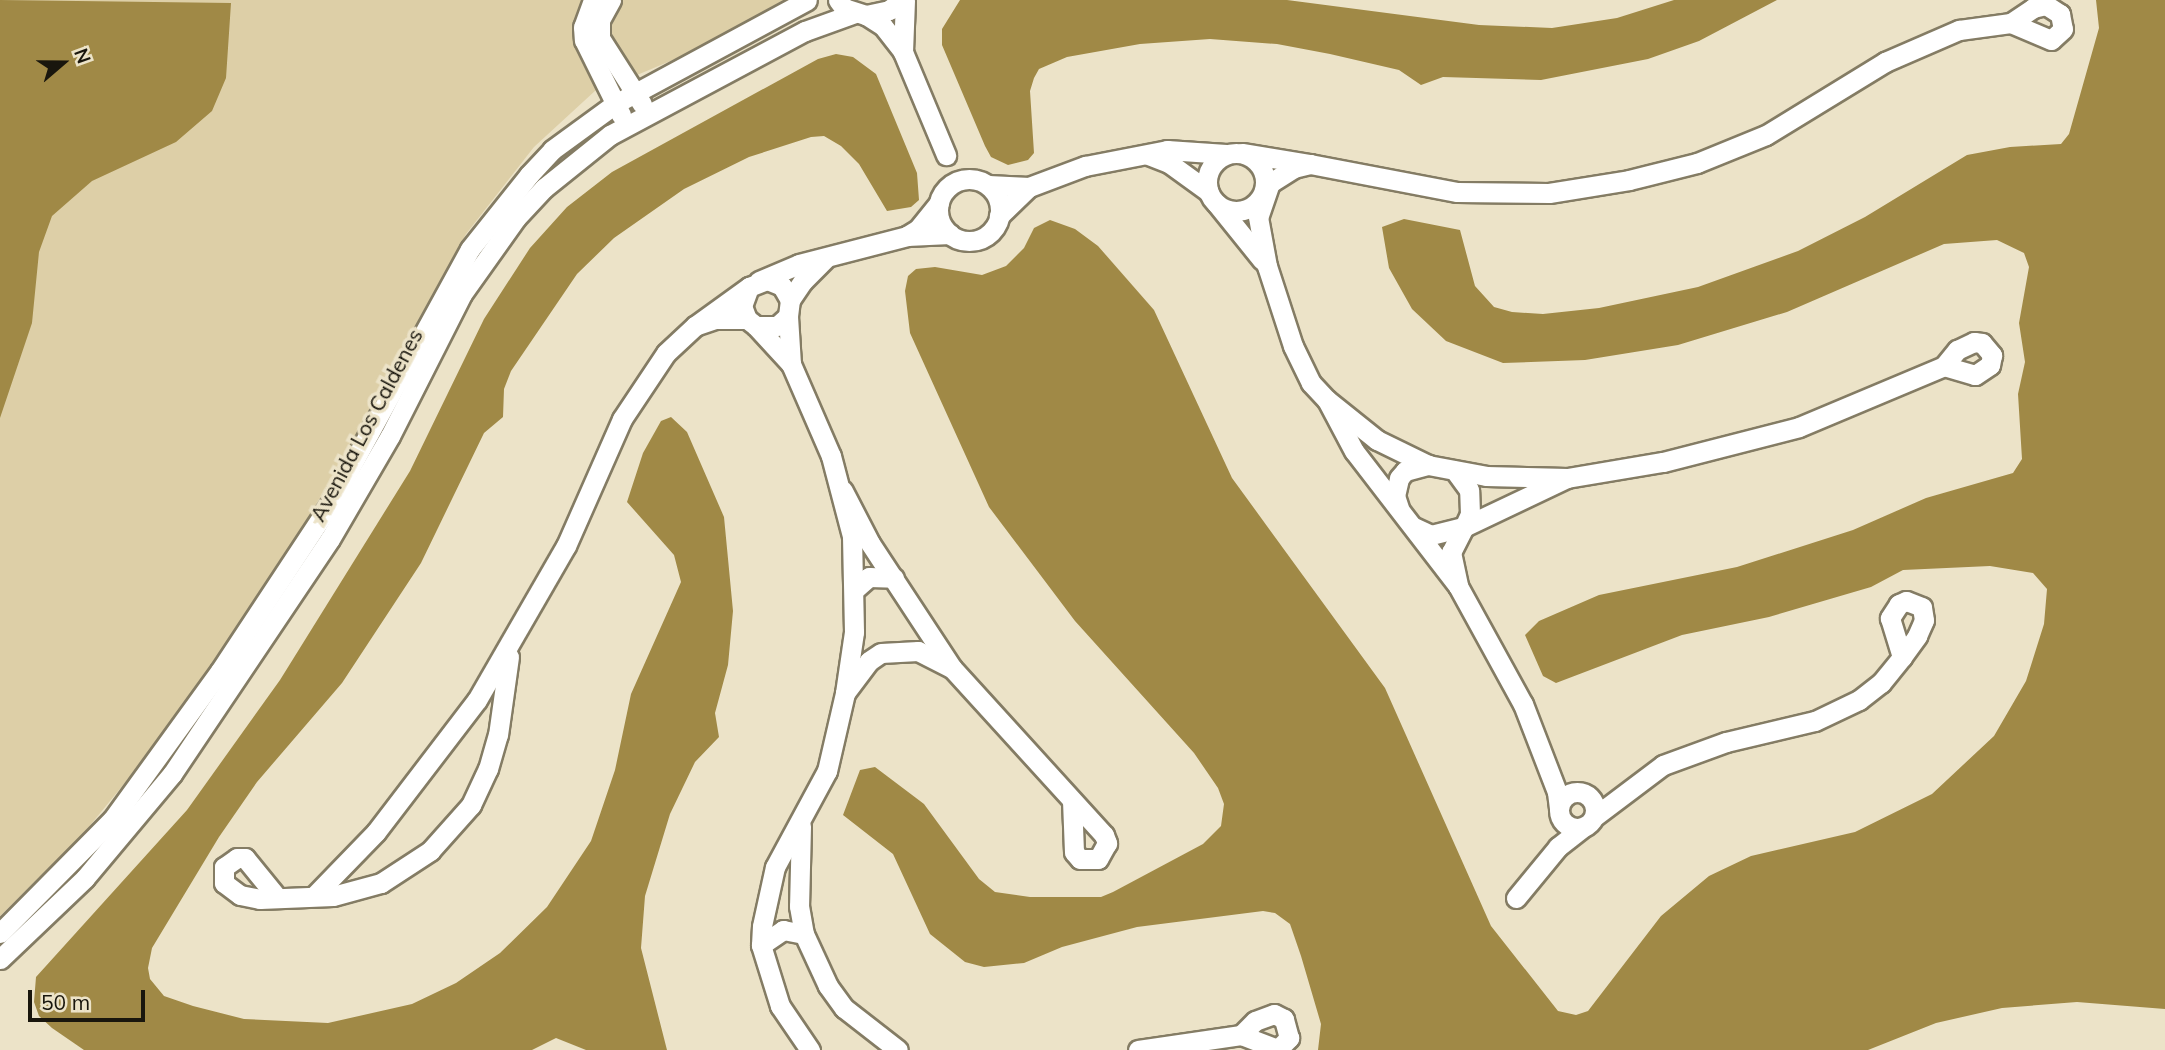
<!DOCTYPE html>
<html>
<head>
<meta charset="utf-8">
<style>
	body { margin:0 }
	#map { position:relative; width:2165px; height:1050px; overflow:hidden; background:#ece3c8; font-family:Mulish,sans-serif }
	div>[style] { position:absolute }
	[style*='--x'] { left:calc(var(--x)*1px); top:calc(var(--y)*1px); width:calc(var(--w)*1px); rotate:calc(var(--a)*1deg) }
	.green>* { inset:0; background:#ddcfa7 }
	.water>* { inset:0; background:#a08946 }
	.roads { filter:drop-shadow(2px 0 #847c64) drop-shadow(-2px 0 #847c64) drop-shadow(0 2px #847c64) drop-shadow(0 -2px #847c64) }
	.street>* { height:19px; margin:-9.5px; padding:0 9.5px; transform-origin:9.5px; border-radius:9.5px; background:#fff }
	.street>.ring { margin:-9.5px; padding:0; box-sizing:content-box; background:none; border:19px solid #fff; border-radius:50% }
	span { translate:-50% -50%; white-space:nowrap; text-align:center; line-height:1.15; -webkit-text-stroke:7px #ece3c8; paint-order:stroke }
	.street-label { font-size:21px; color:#19160d }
	.north { position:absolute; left:28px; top:28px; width:70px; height:70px; -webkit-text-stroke:5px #ece3c8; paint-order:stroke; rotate:70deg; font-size:19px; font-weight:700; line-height:28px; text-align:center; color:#19160d }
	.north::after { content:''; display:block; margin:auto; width:24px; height:32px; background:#19160d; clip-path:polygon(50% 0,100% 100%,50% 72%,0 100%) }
	.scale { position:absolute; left:28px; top:990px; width:117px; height:32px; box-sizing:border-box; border:4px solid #19160d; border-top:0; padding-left:9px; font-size:21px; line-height:24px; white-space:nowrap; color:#19160d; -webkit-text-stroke:5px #ece3c8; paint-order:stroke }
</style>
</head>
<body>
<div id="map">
	<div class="green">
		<i style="clip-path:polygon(0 0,585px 0,574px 34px,596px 90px,534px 147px,466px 234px,321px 501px,164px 735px,83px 834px,0 916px)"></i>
		<i style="clip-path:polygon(617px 0,793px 0,699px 49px,637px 75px,630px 74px,606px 33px)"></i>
	</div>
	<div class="water">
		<i style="clip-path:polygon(0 0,231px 3px,226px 78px,212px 111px,176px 142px,92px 181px,52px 216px,39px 252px,32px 323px,0 418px)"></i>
		<i style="clip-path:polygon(960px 0,1287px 0,1479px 25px,1552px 28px,1617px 18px,1674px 0,1777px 0,1699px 41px,1648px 59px,1541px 80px,1443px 77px,1421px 85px,1399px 70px,1330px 54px,1277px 44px,1210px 39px,1140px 44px,1067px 57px,1039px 69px,1034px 78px,1030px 91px,1034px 153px,1028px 160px,1008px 165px,991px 157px,985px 146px,942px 45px,942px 29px)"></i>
		<i style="clip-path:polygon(2096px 0,2165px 0,2165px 1009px,2077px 1002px,2002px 1008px,1936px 1023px,1868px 1050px,1318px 1050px,1321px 1024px,1301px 956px,1290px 924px,1275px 913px,1263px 911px,1137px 927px,1062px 947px,1024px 963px,984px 967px,965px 962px,930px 934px,893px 854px,843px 815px,860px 770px,875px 767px,924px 804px,979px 879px,995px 892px,1030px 897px,1101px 897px,1113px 892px,1203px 844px,1221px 826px,1224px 804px,1218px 788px,1194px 753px,1075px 621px,989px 507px,910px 333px,905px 291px,908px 276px,916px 269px,935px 267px,982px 275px,1006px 266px,1024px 248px,1034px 228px,1050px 220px,1075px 229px,1098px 246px,1154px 310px,1232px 478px,1385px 688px,1491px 926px,1558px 1011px,1576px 1015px,1588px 1011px,1661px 916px,1709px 876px,1751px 856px,1855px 832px,1932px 794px,1994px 736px,2026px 681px,2044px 624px,2047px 589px,2033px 573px,1990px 566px,1903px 570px,1871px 587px,1769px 617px,1682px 635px,1556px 683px,1543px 676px,1525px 635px,1539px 621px,1599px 595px,1737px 567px,1853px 530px,1926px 498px,2013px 473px,2022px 459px,2018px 394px,2025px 362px,2019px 323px,2029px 267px,2024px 253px,1997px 240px,1944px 244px,1787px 312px,1678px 345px,1585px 360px,1503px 363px,1446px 341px,1412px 309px,1389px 268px,1382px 227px,1404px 219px,1460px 230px,1475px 286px,1494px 307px,1512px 312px,1543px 314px,1599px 308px,1698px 287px,1798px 251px,1865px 217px,1967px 155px,2010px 147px,2061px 144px,2069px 134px,2099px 28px)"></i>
		<i style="clip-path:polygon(836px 54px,853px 57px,876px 74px,917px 173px,919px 200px,911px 207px,887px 211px,859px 164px,841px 146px,824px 136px,811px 137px,749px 157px,684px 189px,614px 238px,577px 274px,511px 371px,504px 389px,503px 417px,484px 433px,421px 563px,342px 683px,257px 782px,219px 837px,152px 948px,148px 968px,150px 979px,164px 996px,193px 1006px,244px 1019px,328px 1023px,412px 1004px,456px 983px,500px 953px,547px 907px,591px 841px,615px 770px,631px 694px,681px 582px,674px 555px,627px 502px,643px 453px,661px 421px,671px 417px,687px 432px,724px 517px,733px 611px,728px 665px,715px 713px,719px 737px,695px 762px,670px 814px,645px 896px,641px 948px,667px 1050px,586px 1050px,556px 1038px,532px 1050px,84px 1050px,52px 1028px,39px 1016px,34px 1002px,36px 977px,187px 810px,280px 680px,410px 471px,484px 319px,530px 248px,567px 207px,612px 172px,818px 59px)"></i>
	</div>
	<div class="roads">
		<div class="street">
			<i style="--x:593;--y:0;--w:29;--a:110"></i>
			<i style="--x:583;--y:27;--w:13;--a:86"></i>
			<i style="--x:584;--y:40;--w:84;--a:63.7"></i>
			<i style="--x:611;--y:0;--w:23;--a:119"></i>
			<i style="--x:600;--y:20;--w:18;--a:90"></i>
			<i style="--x:600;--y:38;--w:78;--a:57.5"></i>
			<i style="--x:838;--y:0;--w:10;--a:53"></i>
			<i style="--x:844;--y:8;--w:23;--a:18"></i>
			<i style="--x:866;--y:15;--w:24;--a:-12"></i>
			<i style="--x:889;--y:10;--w:16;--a:-38"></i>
			<i style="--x:866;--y:15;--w:20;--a:33"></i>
			<i style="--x:883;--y:26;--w:33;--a:52"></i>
			<i style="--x:903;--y:52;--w:52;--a:-87.8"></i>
			<i style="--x:903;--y:52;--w:112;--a:67.3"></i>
			<i class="ring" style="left:1207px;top:153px;width:39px;height:39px"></i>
			<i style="--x:1242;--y:153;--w:69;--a:9.2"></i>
			<i style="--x:1310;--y:164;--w:16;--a:166"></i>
			<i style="--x:1294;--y:168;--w:28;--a:148"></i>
			<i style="--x:1270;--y:183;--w:36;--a:109"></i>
			<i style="--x:1258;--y:217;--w:50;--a:79.6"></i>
			<i style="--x:1267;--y:266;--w:84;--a:72"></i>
			<i style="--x:1293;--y:346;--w:41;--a:64.1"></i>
			<i style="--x:1311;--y:383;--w:23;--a:47"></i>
			<i style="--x:1327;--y:400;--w:64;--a:38.7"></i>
			<i style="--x:1377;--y:440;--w:57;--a:26.1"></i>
			<i style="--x:1428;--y:465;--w:59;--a:10.7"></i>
			<i style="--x:1486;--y:476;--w:81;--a:1.4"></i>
			<i style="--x:1567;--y:478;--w:114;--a:154.6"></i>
			<i style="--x:1464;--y:527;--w:28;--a:117"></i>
			<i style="--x:1451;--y:552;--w:35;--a:78"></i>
			<i style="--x:1458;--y:586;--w:170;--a:-127.6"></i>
			<i style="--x:1354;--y:451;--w:58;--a:-117.9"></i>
			<i style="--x:1148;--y:155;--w:22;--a:21"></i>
			<i style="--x:1169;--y:163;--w:49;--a:35.9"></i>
			<i style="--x:1310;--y:164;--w:150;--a:10.8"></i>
			<i style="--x:1457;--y:192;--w:92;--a:0.6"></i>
			<i style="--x:1549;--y:193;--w:81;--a:-9.2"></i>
			<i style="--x:1629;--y:180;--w:70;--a:-14"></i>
			<i style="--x:1697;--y:163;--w:74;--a:-22.1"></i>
			<i style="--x:1766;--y:135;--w:140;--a:-31.5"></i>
			<i style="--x:1885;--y:62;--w:81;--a:-23.4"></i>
			<i style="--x:1959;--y:30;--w:52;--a:-7.7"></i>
			<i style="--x:2011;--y:23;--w:27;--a:-34"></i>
			<i style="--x:2033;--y:8;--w:13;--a:-13"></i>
			<i style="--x:2046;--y:5;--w:17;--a:33"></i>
			<i style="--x:2060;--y:14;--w:15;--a:79"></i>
			<i style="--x:2063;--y:29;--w:16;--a:137"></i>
			<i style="--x:2051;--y:40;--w:43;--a:-157"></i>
			<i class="ring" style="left:938px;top:179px;width:43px;height:43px"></i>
			<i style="--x:988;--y:185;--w:41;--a:2.8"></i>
			<i style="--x:1029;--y:187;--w:42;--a:136"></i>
			<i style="--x:1029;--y:187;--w:60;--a:-20.6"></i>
			<i style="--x:1085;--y:166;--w:84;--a:-11"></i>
			<i style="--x:1167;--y:150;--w:59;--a:3.9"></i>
			<i style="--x:939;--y:203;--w:33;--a:129"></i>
			<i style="--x:918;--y:229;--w:13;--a:148"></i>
			<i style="--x:907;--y:236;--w:43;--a:-2.7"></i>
			<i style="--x:1217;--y:204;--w:72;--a:51.2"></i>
			<i style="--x:759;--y:281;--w:43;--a:-23"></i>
			<i style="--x:799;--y:264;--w:112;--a:-14.5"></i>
			<i style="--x:790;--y:300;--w:16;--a:-120"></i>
			<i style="--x:782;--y:286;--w:16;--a:-158"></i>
			<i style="--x:767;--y:280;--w:19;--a:159"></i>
			<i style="--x:749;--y:287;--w:20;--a:110"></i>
			<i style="--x:742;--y:306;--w:14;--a:69"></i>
			<i style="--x:747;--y:319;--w:11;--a:38"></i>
			<i style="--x:756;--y:326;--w:21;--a:0"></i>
			<i style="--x:777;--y:326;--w:15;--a:-42"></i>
			<i style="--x:788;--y:316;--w:16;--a:-83"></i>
			<i style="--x:790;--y:300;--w:23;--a:-56"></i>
			<i style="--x:803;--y:281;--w:31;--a:-45"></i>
			<i style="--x:747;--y:319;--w:32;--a:180"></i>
			<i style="--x:715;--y:319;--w:21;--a:161"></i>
			<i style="--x:695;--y:326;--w:67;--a:-35.8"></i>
			<i style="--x:756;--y:326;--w:52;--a:47.4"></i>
			<i style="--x:791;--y:364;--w:48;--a:-93.6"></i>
			<i style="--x:791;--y:364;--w:100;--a:66.5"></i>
			<i style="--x:831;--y:456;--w:83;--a:75.3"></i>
			<i style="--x:852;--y:536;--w:96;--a:88.8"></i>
			<i style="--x:854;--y:632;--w:62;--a:98.4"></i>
			<i style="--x:845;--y:693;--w:40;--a:-53"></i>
			<i style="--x:869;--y:661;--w:14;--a:-34"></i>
			<i style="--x:881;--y:653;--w:37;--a:-3"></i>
			<i style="--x:918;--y:651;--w:38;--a:27"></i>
			<i style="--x:952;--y:668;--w:149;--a:-123.3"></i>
			<i style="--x:870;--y:543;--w:59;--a:-117.4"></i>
			<i style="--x:1567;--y:478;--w:97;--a:-9.5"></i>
			<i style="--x:1663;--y:462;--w:140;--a:-14.4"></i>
			<i style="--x:1799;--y:427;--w:157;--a:-22.8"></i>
			<i style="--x:1944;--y:366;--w:21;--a:-51"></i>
			<i style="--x:1957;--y:350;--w:19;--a:-25"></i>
			<i style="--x:1974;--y:342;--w:8;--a:7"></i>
			<i style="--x:1982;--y:343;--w:16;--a:50"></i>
			<i style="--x:1992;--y:355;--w:10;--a:101"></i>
			<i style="--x:1990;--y:365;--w:18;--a:146"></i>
			<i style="--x:1975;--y:375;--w:32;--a:-164"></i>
			<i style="--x:1399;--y:508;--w:13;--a:-108"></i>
			<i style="--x:1395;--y:496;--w:18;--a:-77"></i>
			<i style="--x:1399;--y:478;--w:9;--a:-49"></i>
			<i style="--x:1405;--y:471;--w:24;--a:-15"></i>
			<i style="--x:1414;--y:527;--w:19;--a:25"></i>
			<i style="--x:1431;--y:535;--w:34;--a:-14"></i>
			<i style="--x:1464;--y:527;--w:14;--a:-65"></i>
			<i style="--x:1470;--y:514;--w:24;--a:-92"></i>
			<i style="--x:1469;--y:490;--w:24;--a:-126"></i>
			<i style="--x:1458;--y:586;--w:135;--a:61.2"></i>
			<i style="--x:1523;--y:704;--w:94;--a:68.9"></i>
			<i style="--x:1557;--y:792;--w:17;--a:83"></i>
			<i style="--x:854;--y:590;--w:20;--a:-41"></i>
			<i style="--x:869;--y:577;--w:25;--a:2"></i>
			<i style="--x:952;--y:668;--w:226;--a:47.7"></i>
			<i style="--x:1104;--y:835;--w:9;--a:69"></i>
			<i style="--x:1107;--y:843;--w:18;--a:119"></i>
			<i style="--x:1098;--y:859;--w:18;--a:180"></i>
			<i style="--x:1080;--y:859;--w:9;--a:-131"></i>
			<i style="--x:1074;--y:852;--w:51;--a:-92.2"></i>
			<i class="ring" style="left:1559px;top:792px;width:17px;height:17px"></i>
			<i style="--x:1594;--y:817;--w:86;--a:-37"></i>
			<i style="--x:1663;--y:765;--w:67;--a:-20.1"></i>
			<i style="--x:1726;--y:742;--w:91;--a:-13.3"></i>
			<i style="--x:1815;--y:721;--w:49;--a:-25.5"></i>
			<i style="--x:1859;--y:700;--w:28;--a:-38"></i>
			<i style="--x:1881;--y:683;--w:33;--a:-51"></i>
			<i style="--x:1902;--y:657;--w:26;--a:-54"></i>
			<i style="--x:1917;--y:636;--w:17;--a:-66"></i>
			<i style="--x:1924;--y:620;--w:13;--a:-99"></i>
			<i style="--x:1922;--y:607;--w:17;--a:-159"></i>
			<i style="--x:1906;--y:601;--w:8;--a:157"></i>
			<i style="--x:1899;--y:604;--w:17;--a:123"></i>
			<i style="--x:1890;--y:618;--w:41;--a:72.9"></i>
			<i style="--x:801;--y:826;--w:80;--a:91.4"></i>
			<i style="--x:799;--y:906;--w:28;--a:80"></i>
			<i style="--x:804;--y:934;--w:57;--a:65.2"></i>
			<i style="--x:828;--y:986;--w:27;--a:54"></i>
			<i style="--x:844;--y:1008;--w:68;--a:37.9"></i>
			<i style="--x:276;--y:896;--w:49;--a:-129.2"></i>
			<i style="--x:245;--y:858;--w:8;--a:180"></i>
			<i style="--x:237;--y:858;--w:16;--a:145"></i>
			<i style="--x:224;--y:867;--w:16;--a:90"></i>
			<i style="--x:224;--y:883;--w:20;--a:37"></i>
			<i style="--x:240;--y:895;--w:20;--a:11"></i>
			<i style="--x:260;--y:899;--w:73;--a:-2.4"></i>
			<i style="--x:333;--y:896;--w:50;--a:-15.2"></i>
			<i style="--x:381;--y:883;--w:59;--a:-33.1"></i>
			<i style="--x:430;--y:851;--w:62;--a:-48.3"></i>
			<i style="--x:471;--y:805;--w:40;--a:-65"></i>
			<i style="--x:488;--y:769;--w:35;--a:-74"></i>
			<i style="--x:498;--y:735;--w:79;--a:-82"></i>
			<i style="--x:314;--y:896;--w:89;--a:-45.9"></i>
			<i style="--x:376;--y:832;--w:166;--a:-52.6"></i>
			<i style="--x:477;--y:700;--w:178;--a:-60"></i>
			<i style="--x:566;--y:546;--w:139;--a:-66.2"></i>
			<i style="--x:622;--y:419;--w:79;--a:-56.3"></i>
			<i style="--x:666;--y:353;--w:40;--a:-43"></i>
			<i style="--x:1516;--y:898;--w:66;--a:-50.5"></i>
			<i style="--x:1558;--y:847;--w:33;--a:-38"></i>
			<i style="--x:0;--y:933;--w:159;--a:-45.3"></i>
			<i style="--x:112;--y:820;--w:184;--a:-54.1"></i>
			<i style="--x:220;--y:671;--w:204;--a:-56.6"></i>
			<i style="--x:332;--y:501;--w:287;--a:-61.3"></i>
			<i style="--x:470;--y:249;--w:95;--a:-51.4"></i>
			<i style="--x:529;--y:175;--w:34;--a:-47"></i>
			<i style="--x:552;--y:150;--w:78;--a:-36.1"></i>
			<i style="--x:615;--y:104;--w:218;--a:-28.4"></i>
			<i style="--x:761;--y:945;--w:27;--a:-34"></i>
			<i style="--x:783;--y:930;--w:21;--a:11"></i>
			<i style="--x:0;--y:959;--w:117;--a:-43.6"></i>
			<i style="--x:85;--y:878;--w:136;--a:-50.1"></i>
			<i style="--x:172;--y:774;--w:283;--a:-56.1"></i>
			<i style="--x:330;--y:539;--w:119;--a:-59.8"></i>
			<i style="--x:390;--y:436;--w:159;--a:-63.1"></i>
			<i style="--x:462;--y:294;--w:93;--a:-54.6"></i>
			<i style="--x:516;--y:218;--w:41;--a:-47"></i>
			<i style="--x:544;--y:188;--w:85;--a:-38.8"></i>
			<i style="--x:610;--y:135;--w:221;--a:-28.1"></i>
			<i style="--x:805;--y:31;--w:53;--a:-19.8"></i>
			<i style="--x:810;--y:1050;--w:53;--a:-124.3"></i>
			<i style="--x:780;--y:1006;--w:64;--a:-107.3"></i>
			<i style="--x:761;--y:945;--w:19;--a:-87"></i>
			<i style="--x:762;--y:926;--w:60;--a:-77.6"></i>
			<i style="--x:775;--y:867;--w:109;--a:-61.6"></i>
			<i style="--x:827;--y:771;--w:80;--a:-77"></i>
			<i style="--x:1138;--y:1050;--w:104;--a:-8.3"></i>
			<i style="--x:1241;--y:1035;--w:40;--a:21"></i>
			<i style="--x:1278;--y:1049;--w:16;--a:-45"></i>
			<i style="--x:1289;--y:1038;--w:20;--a:-105"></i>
			<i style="--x:1284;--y:1019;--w:11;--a:-153"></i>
			<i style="--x:1274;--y:1014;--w:20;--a:160"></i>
			<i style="--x:1255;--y:1021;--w:20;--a:135"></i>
		</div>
	</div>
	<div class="street-label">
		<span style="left:366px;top:425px;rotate:-62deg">Avenida Los Caldenes</span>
	</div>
	<div class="north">N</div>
	<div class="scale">50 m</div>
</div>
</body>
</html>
